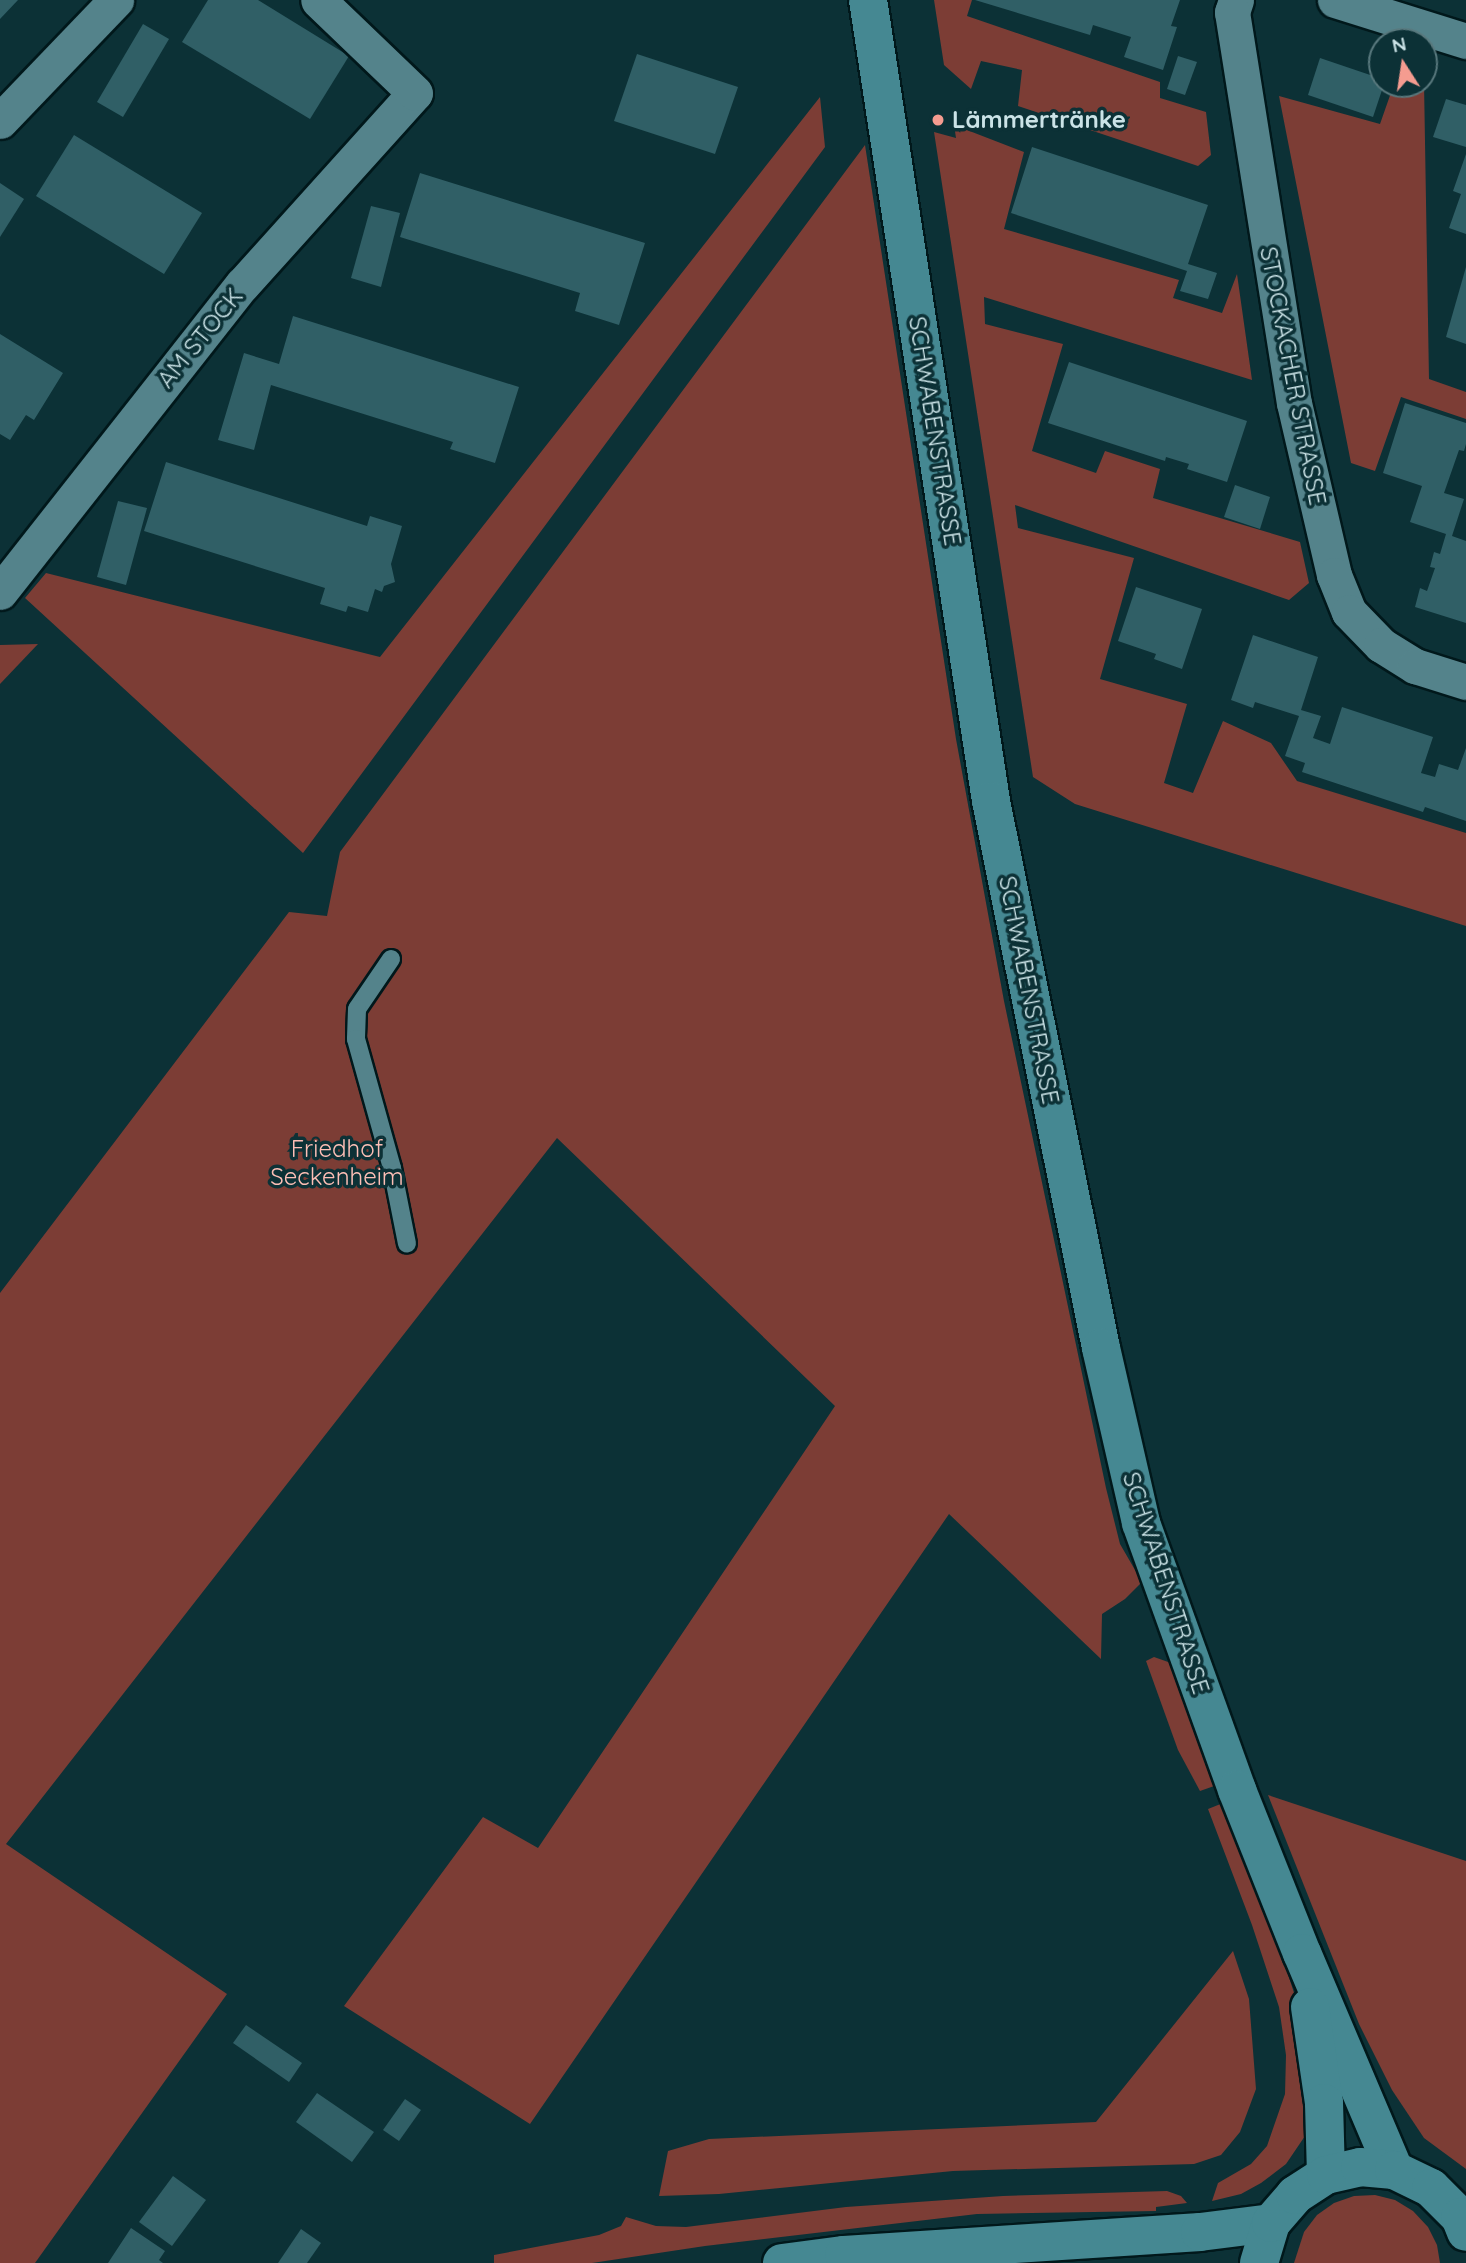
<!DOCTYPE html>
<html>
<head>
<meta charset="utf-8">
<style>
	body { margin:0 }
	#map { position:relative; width:1466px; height:2263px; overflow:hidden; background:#0c3136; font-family:Quicksand,sans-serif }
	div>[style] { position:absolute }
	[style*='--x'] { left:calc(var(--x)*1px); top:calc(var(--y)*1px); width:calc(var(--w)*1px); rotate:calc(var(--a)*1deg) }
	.green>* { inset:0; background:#7c3d35 }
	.building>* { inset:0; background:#305f66 }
	.roads { filter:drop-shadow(2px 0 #01181b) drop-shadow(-2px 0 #01181b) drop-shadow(0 2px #01181b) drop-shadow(0 -2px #01181b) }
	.lane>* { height:18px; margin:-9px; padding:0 9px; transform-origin:9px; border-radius:9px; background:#54838b }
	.street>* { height:35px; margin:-17.5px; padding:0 17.5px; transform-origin:17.5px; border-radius:17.5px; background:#54838b }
	.secondary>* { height:38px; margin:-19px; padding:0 19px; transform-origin:19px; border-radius:19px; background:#458892 }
	.dots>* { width:19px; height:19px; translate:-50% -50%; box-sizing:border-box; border:4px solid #0c3136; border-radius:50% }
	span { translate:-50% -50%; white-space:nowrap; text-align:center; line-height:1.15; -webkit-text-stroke:7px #0c3136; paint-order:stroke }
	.poi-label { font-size:24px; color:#cbe3e7; font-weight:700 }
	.left { translate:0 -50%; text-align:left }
	.street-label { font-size:24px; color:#cbe3e7 }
	.park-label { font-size:24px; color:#febfb6 }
	.north { position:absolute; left:1368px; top:28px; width:70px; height:70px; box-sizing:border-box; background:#0c3136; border:2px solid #58787d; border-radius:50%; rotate:348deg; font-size:19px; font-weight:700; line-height:28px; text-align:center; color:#cbe3e7 }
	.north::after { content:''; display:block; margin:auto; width:24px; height:32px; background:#f59c90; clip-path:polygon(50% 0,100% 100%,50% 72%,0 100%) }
</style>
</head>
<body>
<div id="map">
	<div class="green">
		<i style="clip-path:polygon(934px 0,972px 0,967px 16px,1160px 82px,1160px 98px,1206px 112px,1211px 155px,1198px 166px,1018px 106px,1022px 70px,981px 61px,971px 89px,944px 65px)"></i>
		<i style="clip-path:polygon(1424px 82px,1429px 379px,1466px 392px,1466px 419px,1401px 397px,1375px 471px,1351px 463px,1279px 96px,1380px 124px,1394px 84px)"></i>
		<i style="clip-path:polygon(820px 97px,825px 147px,303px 853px,25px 598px,46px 573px,380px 657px)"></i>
		<i style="clip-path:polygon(954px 125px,1024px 152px,1004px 229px,1179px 280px,1173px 298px,1222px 313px,1237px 274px,1252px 380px,984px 297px,985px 324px,1063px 344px,1032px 451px,1096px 473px,1105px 451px,1160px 469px,1153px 498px,1300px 542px,1309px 583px,1289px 600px,1015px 505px,1018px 528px,1134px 558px,1100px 679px,1187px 704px,1164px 783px,1193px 793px,1223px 721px,1271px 743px,1297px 781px,1466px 833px,1466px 926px,1075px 804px,1033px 777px,934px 132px,956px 138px)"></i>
		<i style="clip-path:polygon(865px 145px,956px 739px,1004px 1001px,1106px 1488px,1120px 1544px,1142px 1582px,1125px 1599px,1102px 1614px,1101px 1659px,949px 1514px,530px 2124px,344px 2006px,483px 1817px,538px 1848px,835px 1406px,557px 1138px,6px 1844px,227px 1994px,35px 2263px,0 2263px,0 1293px,289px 912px,327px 916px,340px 852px)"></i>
		<i style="clip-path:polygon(38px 644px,0 684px,0 645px)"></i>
		<i style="clip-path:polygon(1154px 1657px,1171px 1663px,1217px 1785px,1200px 1791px,1178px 1750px,1146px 1661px)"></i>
		<i style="clip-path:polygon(1268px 1795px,1466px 1861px,1466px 2169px,1424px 2138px,1392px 2090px,1359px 2024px)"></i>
		<i style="clip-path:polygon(1223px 1803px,1259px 1886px,1301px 2014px,1305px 2136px,1286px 2164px,1261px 2183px,1241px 2194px,1212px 2201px,1218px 2183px,1251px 2164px,1267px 2146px,1285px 2094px,1286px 2055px,1279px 2007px,1252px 1925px,1208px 1809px)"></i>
		<i style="clip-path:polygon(1233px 1951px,1249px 1999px,1256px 2089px,1240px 2132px,1221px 2155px,1194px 2164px,953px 2171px,719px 2194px,659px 2196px,668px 2151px,709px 2139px,1096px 2122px)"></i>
		<i style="clip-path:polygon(1167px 2191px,1181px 2196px,1187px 2203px,1156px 2207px,1156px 2211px,977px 2214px,705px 2246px,592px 2263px,494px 2263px,494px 2255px,599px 2235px,621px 2226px,626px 2217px,656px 2226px,686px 2227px,846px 2207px,1003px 2196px)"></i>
		<i style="clip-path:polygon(1375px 2195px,1395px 2200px,1413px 2211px,1428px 2227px,1437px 2245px,1440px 2263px,1294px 2263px,1304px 2232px,1317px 2215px,1334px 2203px,1354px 2196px)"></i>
	</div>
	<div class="building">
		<i style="clip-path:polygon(0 0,18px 0,0 19px)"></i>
		<i style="clip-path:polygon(208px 0,258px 0,349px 56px,310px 119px,182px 42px)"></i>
		<i style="clip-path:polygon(975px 0,1180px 0,1171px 26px,1177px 27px,1163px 70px,1124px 57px,1131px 37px,1093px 25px,1090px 35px)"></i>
		<i style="clip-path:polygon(143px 24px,169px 39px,123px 117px,97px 102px)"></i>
		<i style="clip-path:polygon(637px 54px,738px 87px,715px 154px,614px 121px)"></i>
		<i style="clip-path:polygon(1178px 56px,1197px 62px,1185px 95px,1167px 89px)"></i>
		<i style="clip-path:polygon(1320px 58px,1382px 79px,1384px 84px,1373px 117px,1308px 95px)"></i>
		<i style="clip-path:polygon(1446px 99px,1466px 105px,1466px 147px,1433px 137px)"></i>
		<i style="clip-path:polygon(74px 135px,202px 213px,164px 274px,36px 196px)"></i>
		<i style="clip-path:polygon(1032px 147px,1208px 205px,1188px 264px,1217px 273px,1208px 299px,1180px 291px,1187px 271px,1011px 213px)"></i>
		<i style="clip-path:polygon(1466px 154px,1466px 234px,1449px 228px,1461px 194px,1453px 191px)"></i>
		<i style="clip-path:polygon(420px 173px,645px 243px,619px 325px,575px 311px,580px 293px,400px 237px)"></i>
		<i style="clip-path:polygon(0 183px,24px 199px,0 237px)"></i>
		<i style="clip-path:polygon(371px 206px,400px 213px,381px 287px,351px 278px)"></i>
		<i style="clip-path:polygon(1466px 267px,1466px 344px,1446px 337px)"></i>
		<i style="clip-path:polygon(293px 316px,519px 387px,495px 463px,450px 449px,453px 442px,271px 385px,254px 450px,218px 440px,244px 353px,279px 364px)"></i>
		<i style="clip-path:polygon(0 334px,63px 373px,34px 420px,26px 415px,10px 440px,0 434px)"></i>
		<i style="clip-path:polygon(1069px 362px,1247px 421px,1227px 482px,1187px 469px,1189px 464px,1166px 457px,1165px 461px,1048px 423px)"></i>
		<i style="clip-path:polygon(1405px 403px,1466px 423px,1466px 444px,1464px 451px,1459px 450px,1444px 493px,1464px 499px,1452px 536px,1466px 541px,1466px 623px,1415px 607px,1420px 588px,1427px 591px,1435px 568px,1430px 567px,1434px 552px,1440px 554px,1446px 534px,1410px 522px,1422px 486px,1383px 473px)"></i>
		<i style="clip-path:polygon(166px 462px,367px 526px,370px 516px,402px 526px,391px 564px,395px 582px,384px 586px,382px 592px,375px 589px,368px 612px,348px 606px,346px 612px,320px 604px,325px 588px,144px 531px)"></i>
		<i style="clip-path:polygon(1235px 485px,1270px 497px,1260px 529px,1224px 517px)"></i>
		<i style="clip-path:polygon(118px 501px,147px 508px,126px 585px,97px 577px)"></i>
		<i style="clip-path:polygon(1136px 587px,1202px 609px,1182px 669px,1154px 659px,1156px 654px,1118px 641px)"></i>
		<i style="clip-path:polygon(1253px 635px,1318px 657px,1301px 710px,1321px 716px,1313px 738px,1330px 744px,1342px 707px,1433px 737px,1421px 773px,1435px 777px,1439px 764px,1458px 770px,1466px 748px,1466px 821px,1425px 807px,1423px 812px,1302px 772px,1305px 763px,1285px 756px,1299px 716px,1255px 702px,1253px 708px,1231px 700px)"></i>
		<i style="clip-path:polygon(246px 2025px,302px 2063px,289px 2082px,233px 2043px)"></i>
		<i style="clip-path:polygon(317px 2093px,374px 2132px,352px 2162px,296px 2122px)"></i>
		<i style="clip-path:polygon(405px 2099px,421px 2110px,399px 2141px,383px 2130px)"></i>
		<i style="clip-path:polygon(173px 2176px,206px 2200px,172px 2246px,139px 2222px)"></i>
		<i style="clip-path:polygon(131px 2228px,165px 2251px,159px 2260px,163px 2263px,108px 2263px)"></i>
		<i style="clip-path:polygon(301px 2229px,321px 2243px,307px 2263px,278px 2263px)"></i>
	</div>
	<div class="roads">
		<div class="lane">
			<i style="--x:391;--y:959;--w:60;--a:124.2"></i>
			<i style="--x:357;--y:1009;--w:30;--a:92"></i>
			<i style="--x:356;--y:1039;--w:134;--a:74.4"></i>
			<i style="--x:392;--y:1168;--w:77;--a:78.8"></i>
		</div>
		<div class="street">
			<i style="--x:1236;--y:0;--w:13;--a:108"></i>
			<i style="--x:1232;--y:12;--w:396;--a:81"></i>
			<i style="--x:1294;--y:403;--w:177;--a:76.9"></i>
			<i style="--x:1334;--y:575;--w:40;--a:68"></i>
			<i style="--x:1349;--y:612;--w:46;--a:45.9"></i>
			<i style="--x:1381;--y:645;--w:40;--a:32"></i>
			<i style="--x:1415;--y:666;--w:53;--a:17.4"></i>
			<i style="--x:1335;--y:0;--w:137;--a:17.4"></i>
			<i style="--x:0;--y:121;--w:168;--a:-46.2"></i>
			<i style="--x:0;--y:592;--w:391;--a:-51.8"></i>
			<i style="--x:242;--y:285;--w:258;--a:-48"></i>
			<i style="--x:415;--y:93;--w:134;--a:-136.2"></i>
		</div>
		<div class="secondary">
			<i style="--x:868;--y:0;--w:810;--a:81.27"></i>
			<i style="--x:991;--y:801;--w:558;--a:78.63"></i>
			<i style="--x:1101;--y:1348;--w:180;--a:77.1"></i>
			<i style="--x:1141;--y:1523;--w:284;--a:70.2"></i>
			<i style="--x:1237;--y:1790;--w:175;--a:68.3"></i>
			<i style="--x:1302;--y:1953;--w:236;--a:67"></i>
			<i style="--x:1310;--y:2007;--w:97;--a:81.7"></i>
			<i style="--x:1324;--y:2103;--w:72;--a:88.4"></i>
			<i style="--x:782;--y:2263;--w:63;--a:-7.4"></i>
			<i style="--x:844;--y:2255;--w:357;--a:-3.7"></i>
			<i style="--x:1200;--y:2232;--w:72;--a:-7.2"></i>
			<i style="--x:1259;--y:2263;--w:42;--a:-73.3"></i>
			<i style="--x:1271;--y:2223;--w:37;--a:-49"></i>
			<i style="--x:1295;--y:2195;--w:37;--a:-33"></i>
			<i style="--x:1326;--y:2175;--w:35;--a:-13"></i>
			<i style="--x:1360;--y:2167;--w:34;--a:5"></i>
			<i style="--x:1394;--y:2170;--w:41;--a:25.9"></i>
			<i style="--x:1431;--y:2188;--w:41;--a:45"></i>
			<i style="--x:1460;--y:2217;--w:16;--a:68"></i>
		</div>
	</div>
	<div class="dots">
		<i style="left:938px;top:120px;background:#f59c90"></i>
	</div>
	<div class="poi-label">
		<span class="left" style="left:952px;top:120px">Lämmertränke</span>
	</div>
	<div class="street-label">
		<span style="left:200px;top:338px;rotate:-51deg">AM STOCK</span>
		<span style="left:1293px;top:376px;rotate:79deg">STOCKACHER STRASSE</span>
		<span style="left:935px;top:431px;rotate:81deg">SCHWABENSTRASSE</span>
		<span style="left:1029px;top:990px;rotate:79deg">SCHWABENSTRASSE</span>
		<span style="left:1166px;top:1583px;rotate:72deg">SCHWABENSTRASSE</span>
	</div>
	<div class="park-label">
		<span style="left:337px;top:1163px">Friedhof<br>Seckenheim</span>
	</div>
	<div class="north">N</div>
</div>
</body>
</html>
